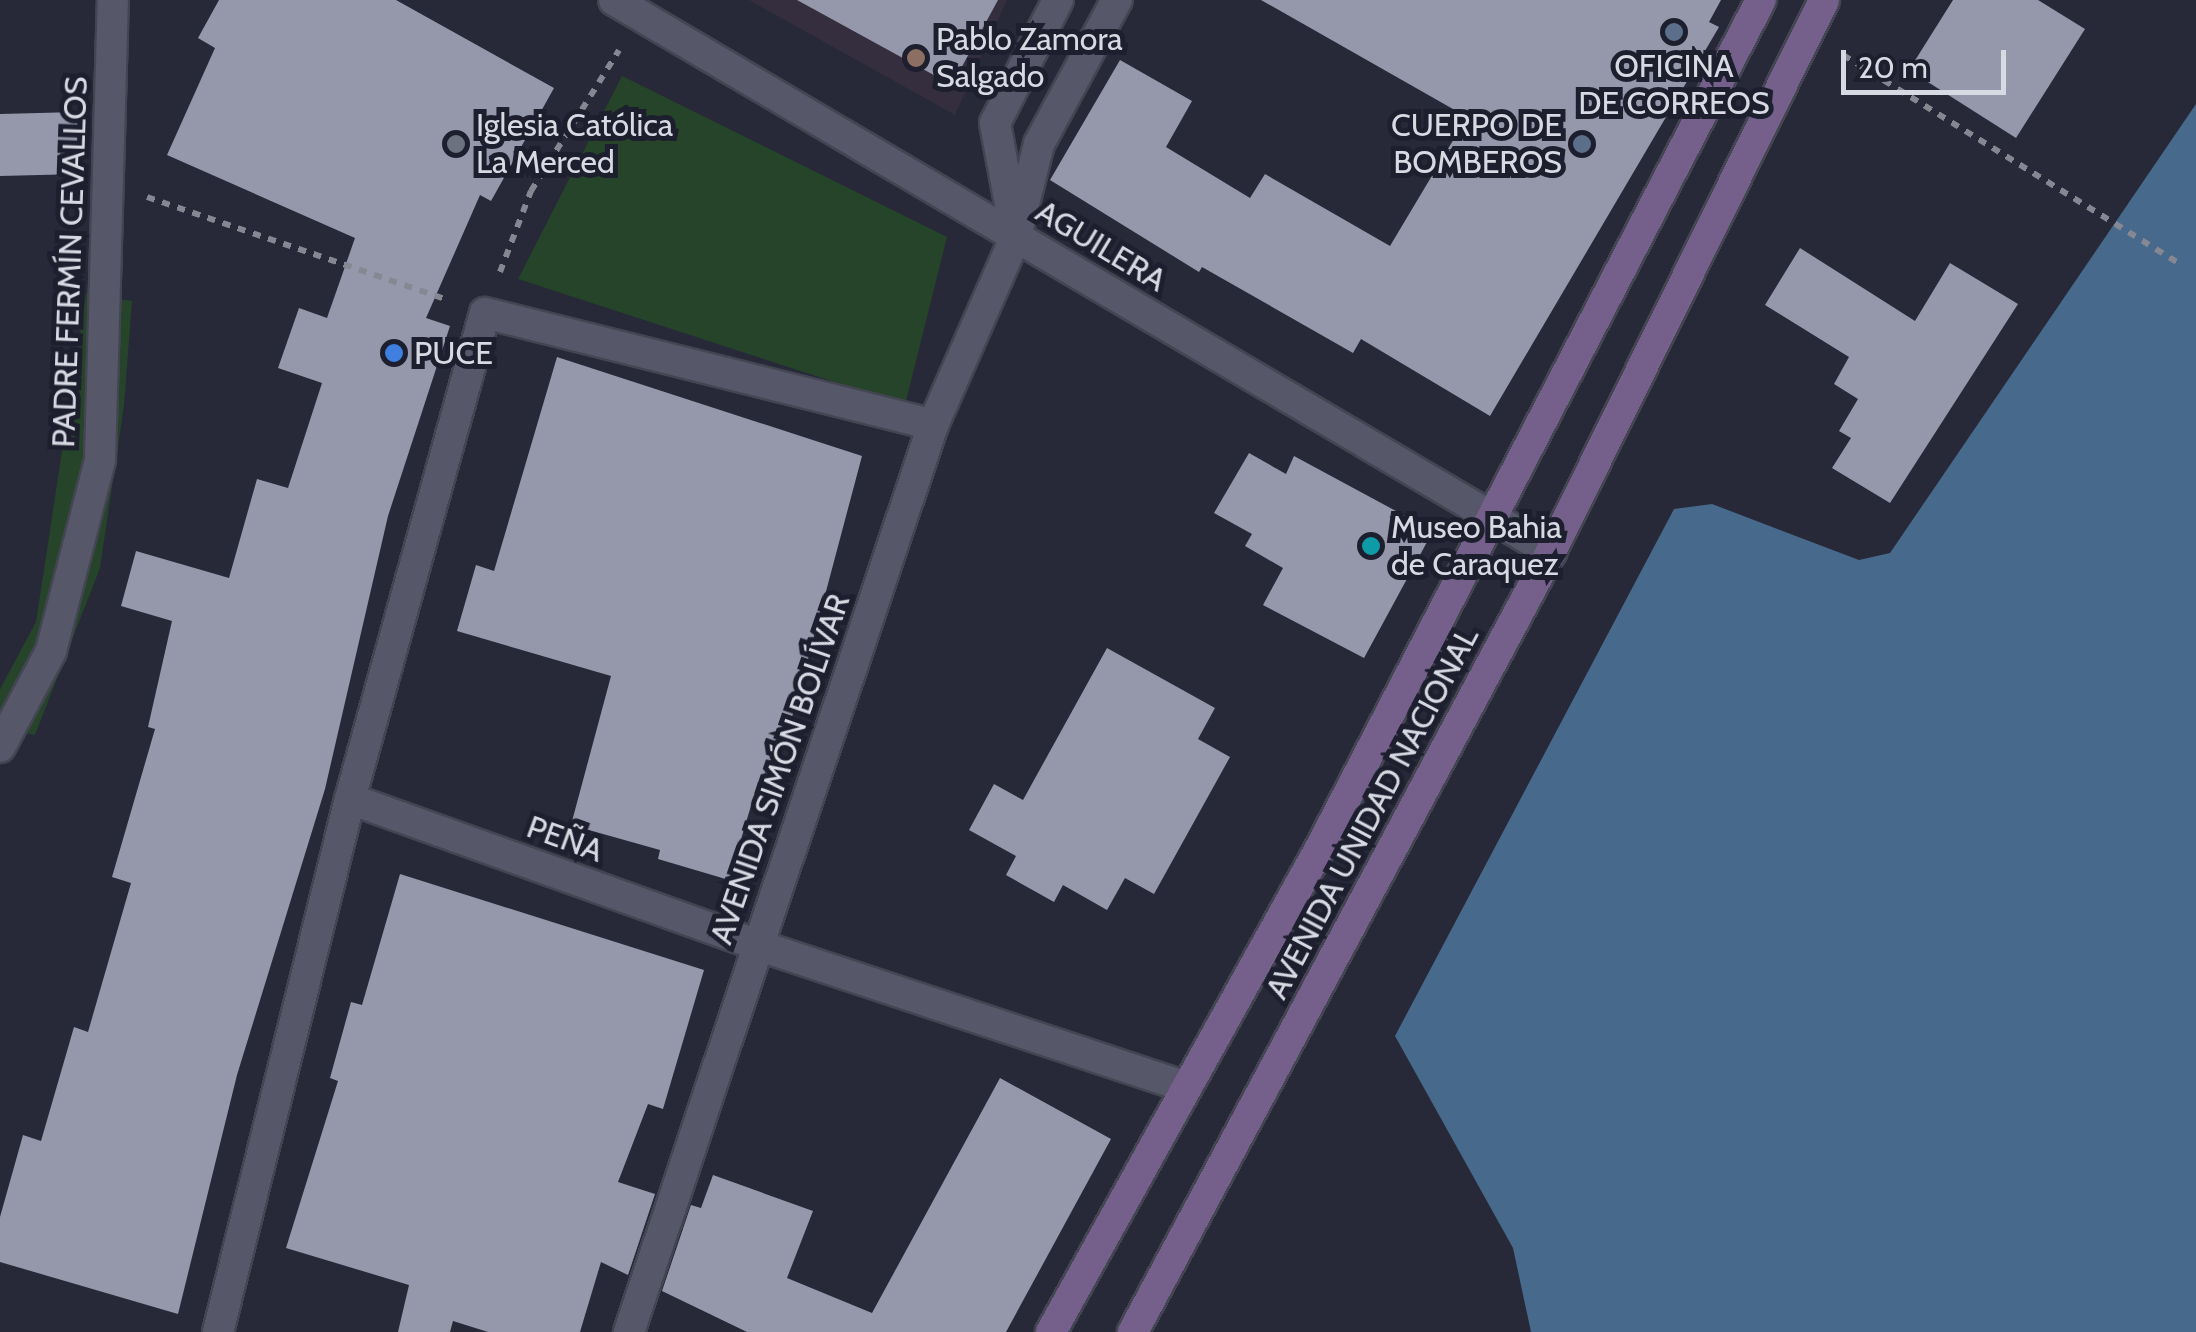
<!DOCTYPE html>
<html>
<head>
<meta charset="utf-8">
<style>
	body { margin:0 }
	#map { position:relative; width:2196px; height:1332px; overflow:hidden; background:#272938; font-family:Cabin,sans-serif }
	div>[style] { position:absolute }
	[style*='--x'] { left:calc(var(--x)*1px); top:calc(var(--y)*1px); width:calc(var(--w)*1px); rotate:calc(var(--a)*1deg) }
	.education>* { inset:0; background:#352e3e }
	.green>* { inset:0; background:#25442a }
	.water>* { inset:0; background:#47698b }
	.building>* { inset:0; background:#9598ab }
	.path>* { height:6px; margin-top:-3px; transform-origin:0; background:repeating-linear-gradient(90deg,#858793 0 8px,transparent 0 16px) }
	.roads { filter:drop-shadow(2px 0 #444552) drop-shadow(-2px 0 #444552) drop-shadow(0 2px #444552) drop-shadow(0 -2px #444552) }
	.street>* { height:30px; margin:-15px; padding:0 15px; transform-origin:15px; border-radius:15px; background:#56586a }
	.secondary>* { height:30px; margin:-15px; padding:0 15px; transform-origin:15px; border-radius:15px; background:#74608a }
	.dots>* { width:28px; height:28px; translate:-50% -50%; box-sizing:border-box; border:5px solid #1d1f2e; border-radius:50% }
	span { translate:-50% -50%; white-space:nowrap; text-align:center; line-height:1.15; -webkit-text-stroke:10px #1d1f2e; paint-order:stroke }
	.poi-label { font-size:32px; color:#d7d9e3 }
	.left { translate:0 -50%; text-align:left }
	.right { translate:-100% -50%; text-align:right }
	.street-label { font-size:32px; color:#d7d9e3 }
	.scale { position:absolute; left:1841px; top:50px; width:165px; height:45px; box-sizing:border-box; border:5px solid #d7d9e3; border-top:0; padding-left:12px; font-size:30px; line-height:35px; white-space:nowrap; color:#d7d9e3; -webkit-text-stroke:8px #1d1f2e; paint-order:stroke }
</style>
</head>
<body>
<div id="map">
	<div class="education">
		<i style="clip-path:polygon(749px 0,1007px 0,955px 115px)"></i>
	</div>
	<div class="green">
		<i style="clip-path:polygon(622px 76px,947px 237px,905px 405px,518px 279px)"></i>
		<i style="clip-path:polygon(86px 294px,132px 301px,124px 405px,100px 568px,35px 735px,0 728px,0 689px,36px 622px)"></i>
	</div>
	<div class="water">
		<i style="clip-path:polygon(2196px 104px,2196px 1332px,1531px 1332px,1513px 1248px,1395px 1036px,1674px 509px,1712px 504px,1859px 560px,1890px 553px)"></i>
	</div>
	<div class="building">
		<i style="clip-path:polygon(219px 0,396px 0,554px 88px,491px 201px,480px 195px,426px 318px,450px 326px,388px 516px,325px 789px,237px 1075px,178px 1314px,0 1262px,0 1217px,23px 1135px,41px 1141px,74px 1027px,88px 1032px,131px 883px,112px 877px,155px 729px,148px 727px,172px 621px,121px 606px,136px 551px,229px 578px,257px 479px,288px 488px,322px 383px,278px 368px,299px 308px,327px 318px,355px 238px,167px 155px,215px 48px,198px 38px)"></i>
		<i style="clip-path:polygon(797px 0,998px 0,952px 85px)"></i>
		<i style="clip-path:polygon(1261px 0,1721px 0,1709px 22px,1719px 27px,1490px 416px,1361px 339px,1353px 353px,1202px 267px,1199px 272px,1050px 180px,1120px 60px,1192px 101px,1166px 147px,1250px 198px,1265px 174px,1390px 246px,1467px 117px)"></i>
		<i style="clip-path:polygon(1953px 0,2038px 0,2085px 29px,2016px 138px,1909px 70px)"></i>
		<i style="clip-path:polygon(77px 112px,79px 174px,0 176px,0 114px)"></i>
		<i style="clip-path:polygon(1800px 248px,1915px 321px,1950px 263px,2018px 304px,1890px 503px,1832px 468px,1851px 438px,1839px 431px,1858px 399px,1834px 384px,1849px 357px,1765px 305px)"></i>
		<i style="clip-path:polygon(557px 357px,862px 456px,795px 708px,768px 785px,758px 782px,729px 880px,658px 859px,660px 850px,571px 825px,611px 676px,457px 631px,476px 565px,494px 571px)"></i>
		<i style="clip-path:polygon(1249px 453px,1286px 474px,1294px 456px,1433px 531px,1364px 658px,1263px 605px,1283px 568px,1245px 546px,1252px 534px,1214px 513px)"></i>
		<i style="clip-path:polygon(1107px 648px,1215px 708px,1198px 739px,1230px 757px,1154px 894px,1125px 878px,1107px 910px,1063px 885px,1054px 902px,1006px 875px,1016px 856px,969px 830px,994px 784px,1023px 800px)"></i>
		<i style="clip-path:polygon(400px 874px,704px 970px,663px 1109px,648px 1104px,618px 1182px,655px 1194px,628px 1275px,601px 1262px,580px 1332px,488px 1332px,453px 1321px,450px 1332px,398px 1332px,409px 1285px,286px 1248px,338px 1081px,330px 1078px,351px 1002px,362px 1005px)"></i>
		<i style="clip-path:polygon(1000px 1078px,1111px 1139px,1006px 1332px,747px 1332px,662px 1291px,691px 1205px,701px 1208px,713px 1175px,813px 1211px,787px 1278px,872px 1313px)"></i>
	</div>
	<div class="path">
		<i style="--x:1843;--y:55;--w:399;--a:31.8"></i>
		<i style="--x:147;--y:197;--w:318;--a:18.9"></i>
		<i style="--x:500;--y:272;--w:87;--a:-69.1"></i>
		<i style="--x:531;--y:191;--w:166;--a:-58"></i>
	</div>
	<div class="roads">
		<div class="street">
			<i style="--x:614;--y:0;--w:1088;--a:30.5"></i>
			<i style="--x:1058;--y:0;--w:138;--a:117.1"></i>
			<i style="--x:995;--y:123;--w:115;--a:79.5"></i>
			<i style="--x:1016;--y:236;--w:95;--a:-76"></i>
			<i style="--x:1039;--y:144;--w:164;--a:-61.6"></i>
			<i style="--x:0;--y:747;--w:109;--a:-62"></i>
			<i style="--x:51;--y:651;--w:197;--a:-75.6"></i>
			<i style="--x:100;--y:460;--w:460;--a:-88.4"></i>
			<i style="--x:350;--y:799;--w:432;--a:19.7"></i>
			<i style="--x:757;--y:945;--w:449;--a:18.3"></i>
			<i style="--x:218;--y:1332;--w:549;--a:-76.09"></i>
			<i style="--x:350;--y:799;--w:504;--a:-74.48"></i>
			<i style="--x:485;--y:313;--w:462;--a:14"></i>
			<i style="--x:629;--y:1332;--w:957;--a:-71.47"></i>
			<i style="--x:933;--y:425;--w:206;--a:-66.3"></i>
		</div>
		<div class="secondary">
			<i style="--x:1051;--y:1332;--w:551;--a:-60.93"></i>
			<i style="--x:1319;--y:850;--w:958;--a:-62.53"></i>
			<i style="--x:1133;--y:1332;--w:885;--a:-61.81"></i>
			<i style="--x:1551;--y:552;--w:616;--a:-63.68"></i>
		</div>
	</div>
	<div class="dots">
		<i style="left:1674px;top:32px;background:#5c6f8a"></i>
		<i style="left:916px;top:58px;background:#8d6e63"></i>
		<i style="left:456px;top:144px;background:#6b7280"></i>
		<i style="left:1582px;top:144px;background:#5c6f8a"></i>
		<i style="left:394px;top:353px;background:#3f7fe0"></i>
		<i style="left:1371px;top:546px;background:#0f9aa8"></i>
	</div>
	<div class="poi-label">
		<span class="left" style="left:936px;top:58px">Pablo Zamora<br>Salgado</span>
		<span style="left:1674px;top:85px">OFICINA<br>DE CORREOS</span>
		<span class="left" style="left:476px;top:144px">Iglesia Católica<br>La Merced</span>
		<span class="right" style="left:1562px;top:144px">CUERPO DE<br>BOMBEROS</span>
		<span class="left" style="left:414px;top:353px">PUCE</span>
		<span class="left" style="left:1391px;top:546px">Museo Bahia<br>de Caraquez</span>
	</div>
	<div class="street-label">
		<span style="left:1101px;top:246px;rotate:31deg">AGUILERA</span>
		<span style="left:70px;top:262px;rotate:-88deg">PADRE FERMÍN CEVALLOS</span>
		<span style="left:780px;top:769px;rotate:-71deg">AVENIDA SIMÓN BOLÍVAR</span>
		<span style="left:1372px;top:813px;rotate:-62deg">AVENIDA UNIDAD NACIONAL</span>
		<span style="left:565px;top:839px;rotate:20deg">PEÑA</span>
	</div>
	<div class="scale">20 m</div>
</div>
</body>
</html>
